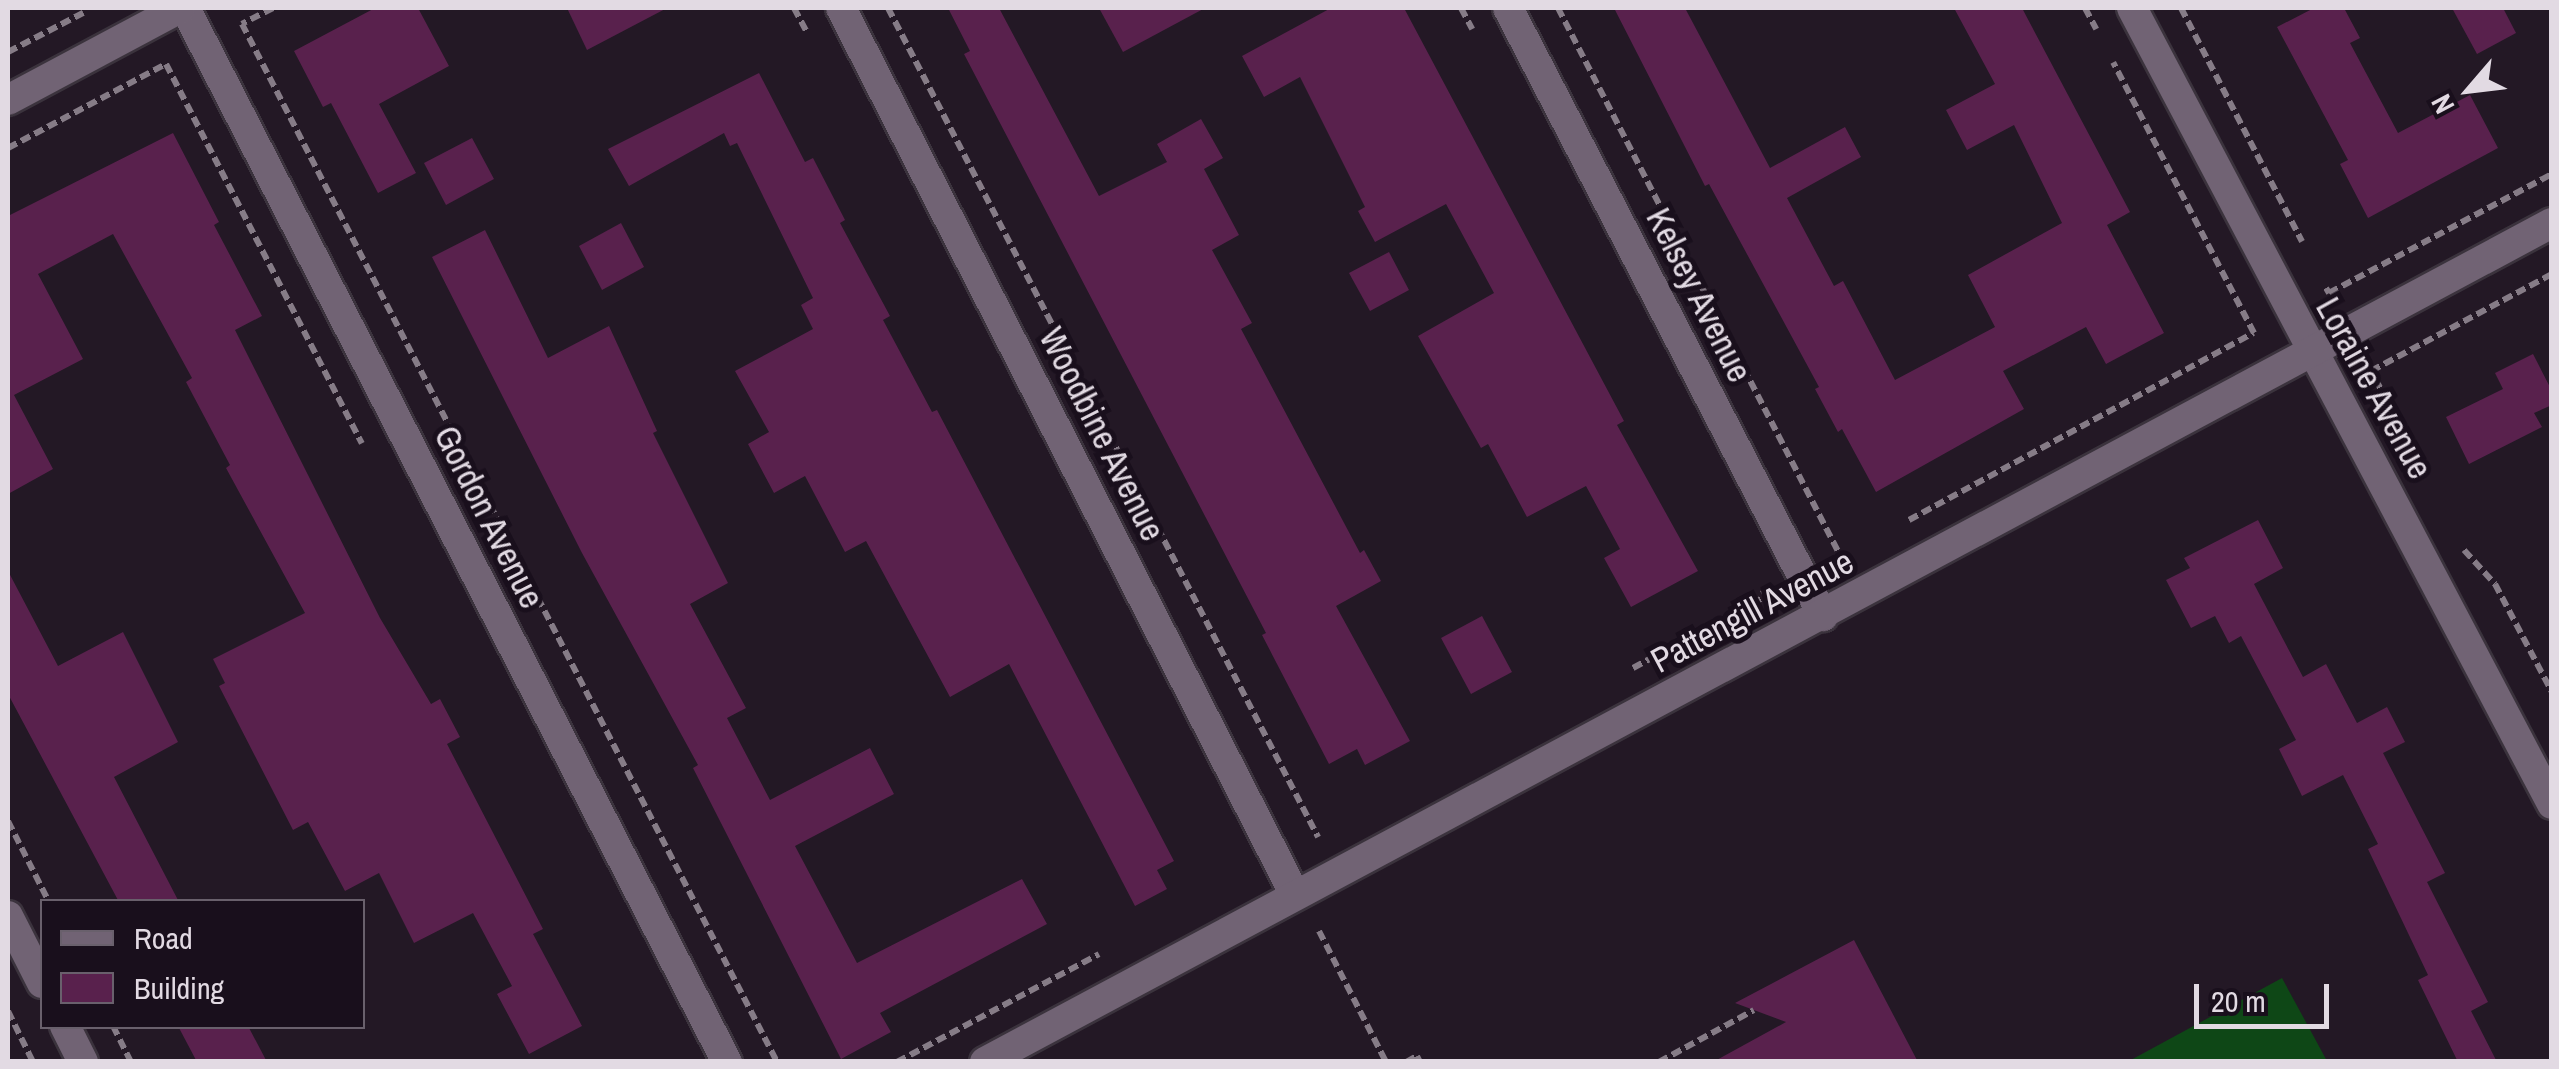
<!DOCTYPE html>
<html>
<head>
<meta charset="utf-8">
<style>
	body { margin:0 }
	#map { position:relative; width:2559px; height:1069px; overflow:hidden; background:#231825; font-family:"Archivo Narrow",sans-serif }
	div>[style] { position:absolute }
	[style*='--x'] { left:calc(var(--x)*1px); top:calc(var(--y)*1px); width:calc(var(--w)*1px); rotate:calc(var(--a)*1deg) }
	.green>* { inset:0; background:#0e4716 }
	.building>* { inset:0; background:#59214d }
	.path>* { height:6px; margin-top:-3px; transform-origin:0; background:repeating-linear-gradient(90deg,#867c87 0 10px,transparent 0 15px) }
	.roads { filter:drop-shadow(2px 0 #3b333d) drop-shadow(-2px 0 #3b333d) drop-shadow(0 2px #3b333d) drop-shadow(0 -2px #3b333d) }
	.street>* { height:30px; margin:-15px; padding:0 15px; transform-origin:15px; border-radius:15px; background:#716374 }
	span { translate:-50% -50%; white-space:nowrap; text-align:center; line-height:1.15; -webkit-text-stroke:10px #190f1c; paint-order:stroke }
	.street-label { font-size:35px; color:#e2dae3 }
	.frame { position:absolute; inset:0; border:10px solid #e2dae3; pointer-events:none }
	.legend { position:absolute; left:40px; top:899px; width:325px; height:130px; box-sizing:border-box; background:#190f1c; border:2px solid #69606c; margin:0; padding:12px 18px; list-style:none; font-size:30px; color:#e2dae3 }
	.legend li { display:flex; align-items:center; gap:20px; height:50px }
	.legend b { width:50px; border:2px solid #69606c }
	.north { position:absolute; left:2419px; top:40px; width:100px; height:100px; -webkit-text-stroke:8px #190f1c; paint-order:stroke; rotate:242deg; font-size:28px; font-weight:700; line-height:40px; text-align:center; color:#e2dae3 }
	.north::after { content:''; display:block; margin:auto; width:35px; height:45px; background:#e2dae3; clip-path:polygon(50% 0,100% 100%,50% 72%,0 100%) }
	.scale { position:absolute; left:2194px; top:984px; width:135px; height:45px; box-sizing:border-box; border:5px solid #e2dae3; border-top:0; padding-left:12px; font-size:30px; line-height:35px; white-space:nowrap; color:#e2dae3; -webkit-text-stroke:8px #190f1c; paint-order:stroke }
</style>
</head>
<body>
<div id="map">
	<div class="green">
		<i style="clip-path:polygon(2282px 978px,2327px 1061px,2129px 1061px)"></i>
	</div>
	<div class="building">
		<i style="clip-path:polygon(375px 8px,418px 8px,449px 66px,379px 104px,416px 173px,378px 193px,331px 103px,323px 107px,294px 51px)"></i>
		<i style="clip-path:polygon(567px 8px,667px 8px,587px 50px)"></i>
		<i style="clip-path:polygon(948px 8px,999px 8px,1099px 196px,1167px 162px,1157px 144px,1201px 119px,1223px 158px,1204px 169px,1239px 235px,1212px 250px,1252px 323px,1241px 329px,1360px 553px,1364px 550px,1381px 581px,1336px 606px,1410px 741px,1365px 765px,1357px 749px,1329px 764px,1262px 635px,1266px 633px,964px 54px,970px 51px)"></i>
		<i style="clip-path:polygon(1099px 8px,1205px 8px,1123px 52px)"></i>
		<i style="clip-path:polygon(1331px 8px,1404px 8px,1624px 421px,1617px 425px,1698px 571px,1631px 607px,1604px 558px,1620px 549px,1586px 486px,1527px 517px,1488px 444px,1481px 448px,1418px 336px,1494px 293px,1446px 204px,1375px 242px,1358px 211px,1365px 207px,1300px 77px,1264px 97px,1242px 56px)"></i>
		<i style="clip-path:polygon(1614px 8px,1685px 8px,1770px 168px,1845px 127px,1861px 157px,1787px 198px,1834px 286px,1843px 281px,1895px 380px,1995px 327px,1968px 275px,2062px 223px,2014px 125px,1967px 150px,1946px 110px,1995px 84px,1954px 8px,2022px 8px,2130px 212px,2107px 225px,2164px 333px,2106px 364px,2086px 327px,2003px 371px,2024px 409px,1876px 492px,1842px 429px,1838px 432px,1815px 389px,1819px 387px,1709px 184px,1705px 186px)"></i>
		<i style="clip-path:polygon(2314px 8px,2344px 8px,2360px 38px,2350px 43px,2398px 133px,2470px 95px,2498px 148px,2368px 218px,2340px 164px,2348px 160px,2277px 27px)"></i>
		<i style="clip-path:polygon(2452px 8px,2503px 8px,2516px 33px,2477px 54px)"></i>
		<i style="clip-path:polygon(759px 73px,805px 162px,813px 158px,845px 220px,840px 223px,890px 316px,883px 320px,932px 412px,937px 410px,1174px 861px,1157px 870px,1167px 889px,1135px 906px,1009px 664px,950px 697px,866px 541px,845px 552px,805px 476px,774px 493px,748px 444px,769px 432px,735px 371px,813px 329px,801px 305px,813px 298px,737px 143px,730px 146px,724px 133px,629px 186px,608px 149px)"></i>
		<i style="clip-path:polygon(173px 133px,219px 222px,214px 225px,262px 316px,235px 330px,380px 618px,431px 704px,440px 699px,460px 737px,447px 744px,543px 929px,533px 934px,582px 1026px,529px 1054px,497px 994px,512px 986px,473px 913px,414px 943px,379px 873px,345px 891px,308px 822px,293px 830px,219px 686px,225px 683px,213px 659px,305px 613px,226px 468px,230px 465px,186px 382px,192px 378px,113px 234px,38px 274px,83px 359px,14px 395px,53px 469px,8px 494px,8px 216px)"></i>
		<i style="clip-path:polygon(472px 138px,494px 179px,446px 205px,424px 163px)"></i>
		<i style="clip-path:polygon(621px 223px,644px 267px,602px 290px,579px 246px)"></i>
		<i style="clip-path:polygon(485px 230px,548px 358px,609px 326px,657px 431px,653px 433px,728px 583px,690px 604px,746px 708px,727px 718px,770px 800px,870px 748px,894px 794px,795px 846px,857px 963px,1022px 879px,1047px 924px,880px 1013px,891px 1032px,841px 1059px,693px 768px,698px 765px,582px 553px,432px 257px)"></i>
		<i style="clip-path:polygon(1389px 252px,1409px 290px,1370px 311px,1349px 273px)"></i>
		<i style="clip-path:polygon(2533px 354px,2552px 391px,2552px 405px,2534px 413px,2542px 427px,2469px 464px,2446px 417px,2503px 389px,2495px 373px)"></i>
		<i style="clip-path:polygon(2258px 520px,2283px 568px,2254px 584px,2303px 677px,2326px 664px,2357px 723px,2387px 707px,2405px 742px,2383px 753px,2445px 873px,2427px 882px,2488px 1002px,2471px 1011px,2497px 1062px,2458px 1062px,2418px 980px,2428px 975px,2368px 849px,2378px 844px,2343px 775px,2302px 796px,2279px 749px,2296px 740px,2241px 636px,2229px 643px,2215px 616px,2191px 628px,2166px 580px,2190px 568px,2184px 558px)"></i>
		<i style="clip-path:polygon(8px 571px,58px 666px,123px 632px,178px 742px,114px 777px,179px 902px,119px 902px,8px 694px)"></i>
		<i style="clip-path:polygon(1482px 616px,1512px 672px,1471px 694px,1441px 638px)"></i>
		<i style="clip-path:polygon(1854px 940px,1918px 1062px,1713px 1062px,1786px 1022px,1735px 1003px)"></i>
		<i style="clip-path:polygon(178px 1026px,248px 1026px,267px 1062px,197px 1062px)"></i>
	</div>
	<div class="path">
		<i style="--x:273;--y:8;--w:35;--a:153"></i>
		<i style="--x:242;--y:24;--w:1168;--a:62.73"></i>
		<i style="--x:794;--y:8;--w:26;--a:62"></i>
		<i style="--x:888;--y:8;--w:934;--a:62.58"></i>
		<i style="--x:1461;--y:8;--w:24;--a:62"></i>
		<i style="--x:1558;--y:8;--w:618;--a:62.73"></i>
		<i style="--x:1841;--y:557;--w:4;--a:-27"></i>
		<i style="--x:2085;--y:8;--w:24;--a:62"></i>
		<i style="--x:2181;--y:8;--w:263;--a:62.6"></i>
		<i style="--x:8;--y:52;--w:85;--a:-27.5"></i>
		<i style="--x:8;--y:148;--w:179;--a:-28"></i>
		<i style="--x:166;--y:64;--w:427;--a:62.7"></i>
		<i style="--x:2326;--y:288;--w:6;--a:59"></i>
		<i style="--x:2329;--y:293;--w:253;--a:-28.1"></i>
		<i style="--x:2394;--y:414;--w:49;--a:-118.1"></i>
		<i style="--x:2371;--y:371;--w:205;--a:-28.2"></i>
		<i style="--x:1909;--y:520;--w:392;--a:-28.5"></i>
		<i style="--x:2254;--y:333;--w:305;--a:-117.5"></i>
		<i style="--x:2464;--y:550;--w:46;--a:47.6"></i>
		<i style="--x:2495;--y:584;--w:122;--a:62.2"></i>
		<i style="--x:1633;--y:668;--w:151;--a:-28.4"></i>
		<i style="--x:1766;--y:596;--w:7;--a:-117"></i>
		<i style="--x:8;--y:821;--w:91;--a:63.2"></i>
		<i style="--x:1319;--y:931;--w:147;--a:62.9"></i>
		<i style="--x:8;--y:1011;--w:57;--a:63.9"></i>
		<i style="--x:113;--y:1026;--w:40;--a:63.4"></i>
		<i style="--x:897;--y:1062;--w:229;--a:-28.1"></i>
		<i style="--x:1406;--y:1062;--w:13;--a:-29"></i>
		<i style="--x:1417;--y:1056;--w:7;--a:63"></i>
		<i style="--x:1659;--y:1062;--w:108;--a:-28.7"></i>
	</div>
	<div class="roads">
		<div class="street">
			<i style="--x:185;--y:8;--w:1185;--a:62.79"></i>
			<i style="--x:841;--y:8;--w:996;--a:62.89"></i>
			<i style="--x:1508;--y:8;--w:685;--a:62.61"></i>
			<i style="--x:2132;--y:8;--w:900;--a:62.18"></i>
			<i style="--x:8;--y:100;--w:195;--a:-28.1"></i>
			<i style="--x:8;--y:916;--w:75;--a:63.1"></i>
			<i style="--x:65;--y:1026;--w:40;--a:63.4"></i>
			<i style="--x:985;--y:1062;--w:1777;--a:-28.17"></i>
		</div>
	</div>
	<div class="street-label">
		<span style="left:1699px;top:295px;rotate:63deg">Kelsey Avenue</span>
		<span style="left:2374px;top:388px;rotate:61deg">Loraine Avenue</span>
		<span style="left:1102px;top:434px;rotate:63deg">Woodbine Avenue</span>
		<span style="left:489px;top:517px;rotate:63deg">Gordon Avenue</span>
		<span style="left:1752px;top:611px;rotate:-28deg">Pattengill Avenue</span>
	</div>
	<div class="frame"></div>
	<ul class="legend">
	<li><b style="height:12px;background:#716374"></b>Road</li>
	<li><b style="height:28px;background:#59214d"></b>Building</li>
	</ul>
	<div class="north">N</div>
	<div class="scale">20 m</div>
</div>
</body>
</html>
